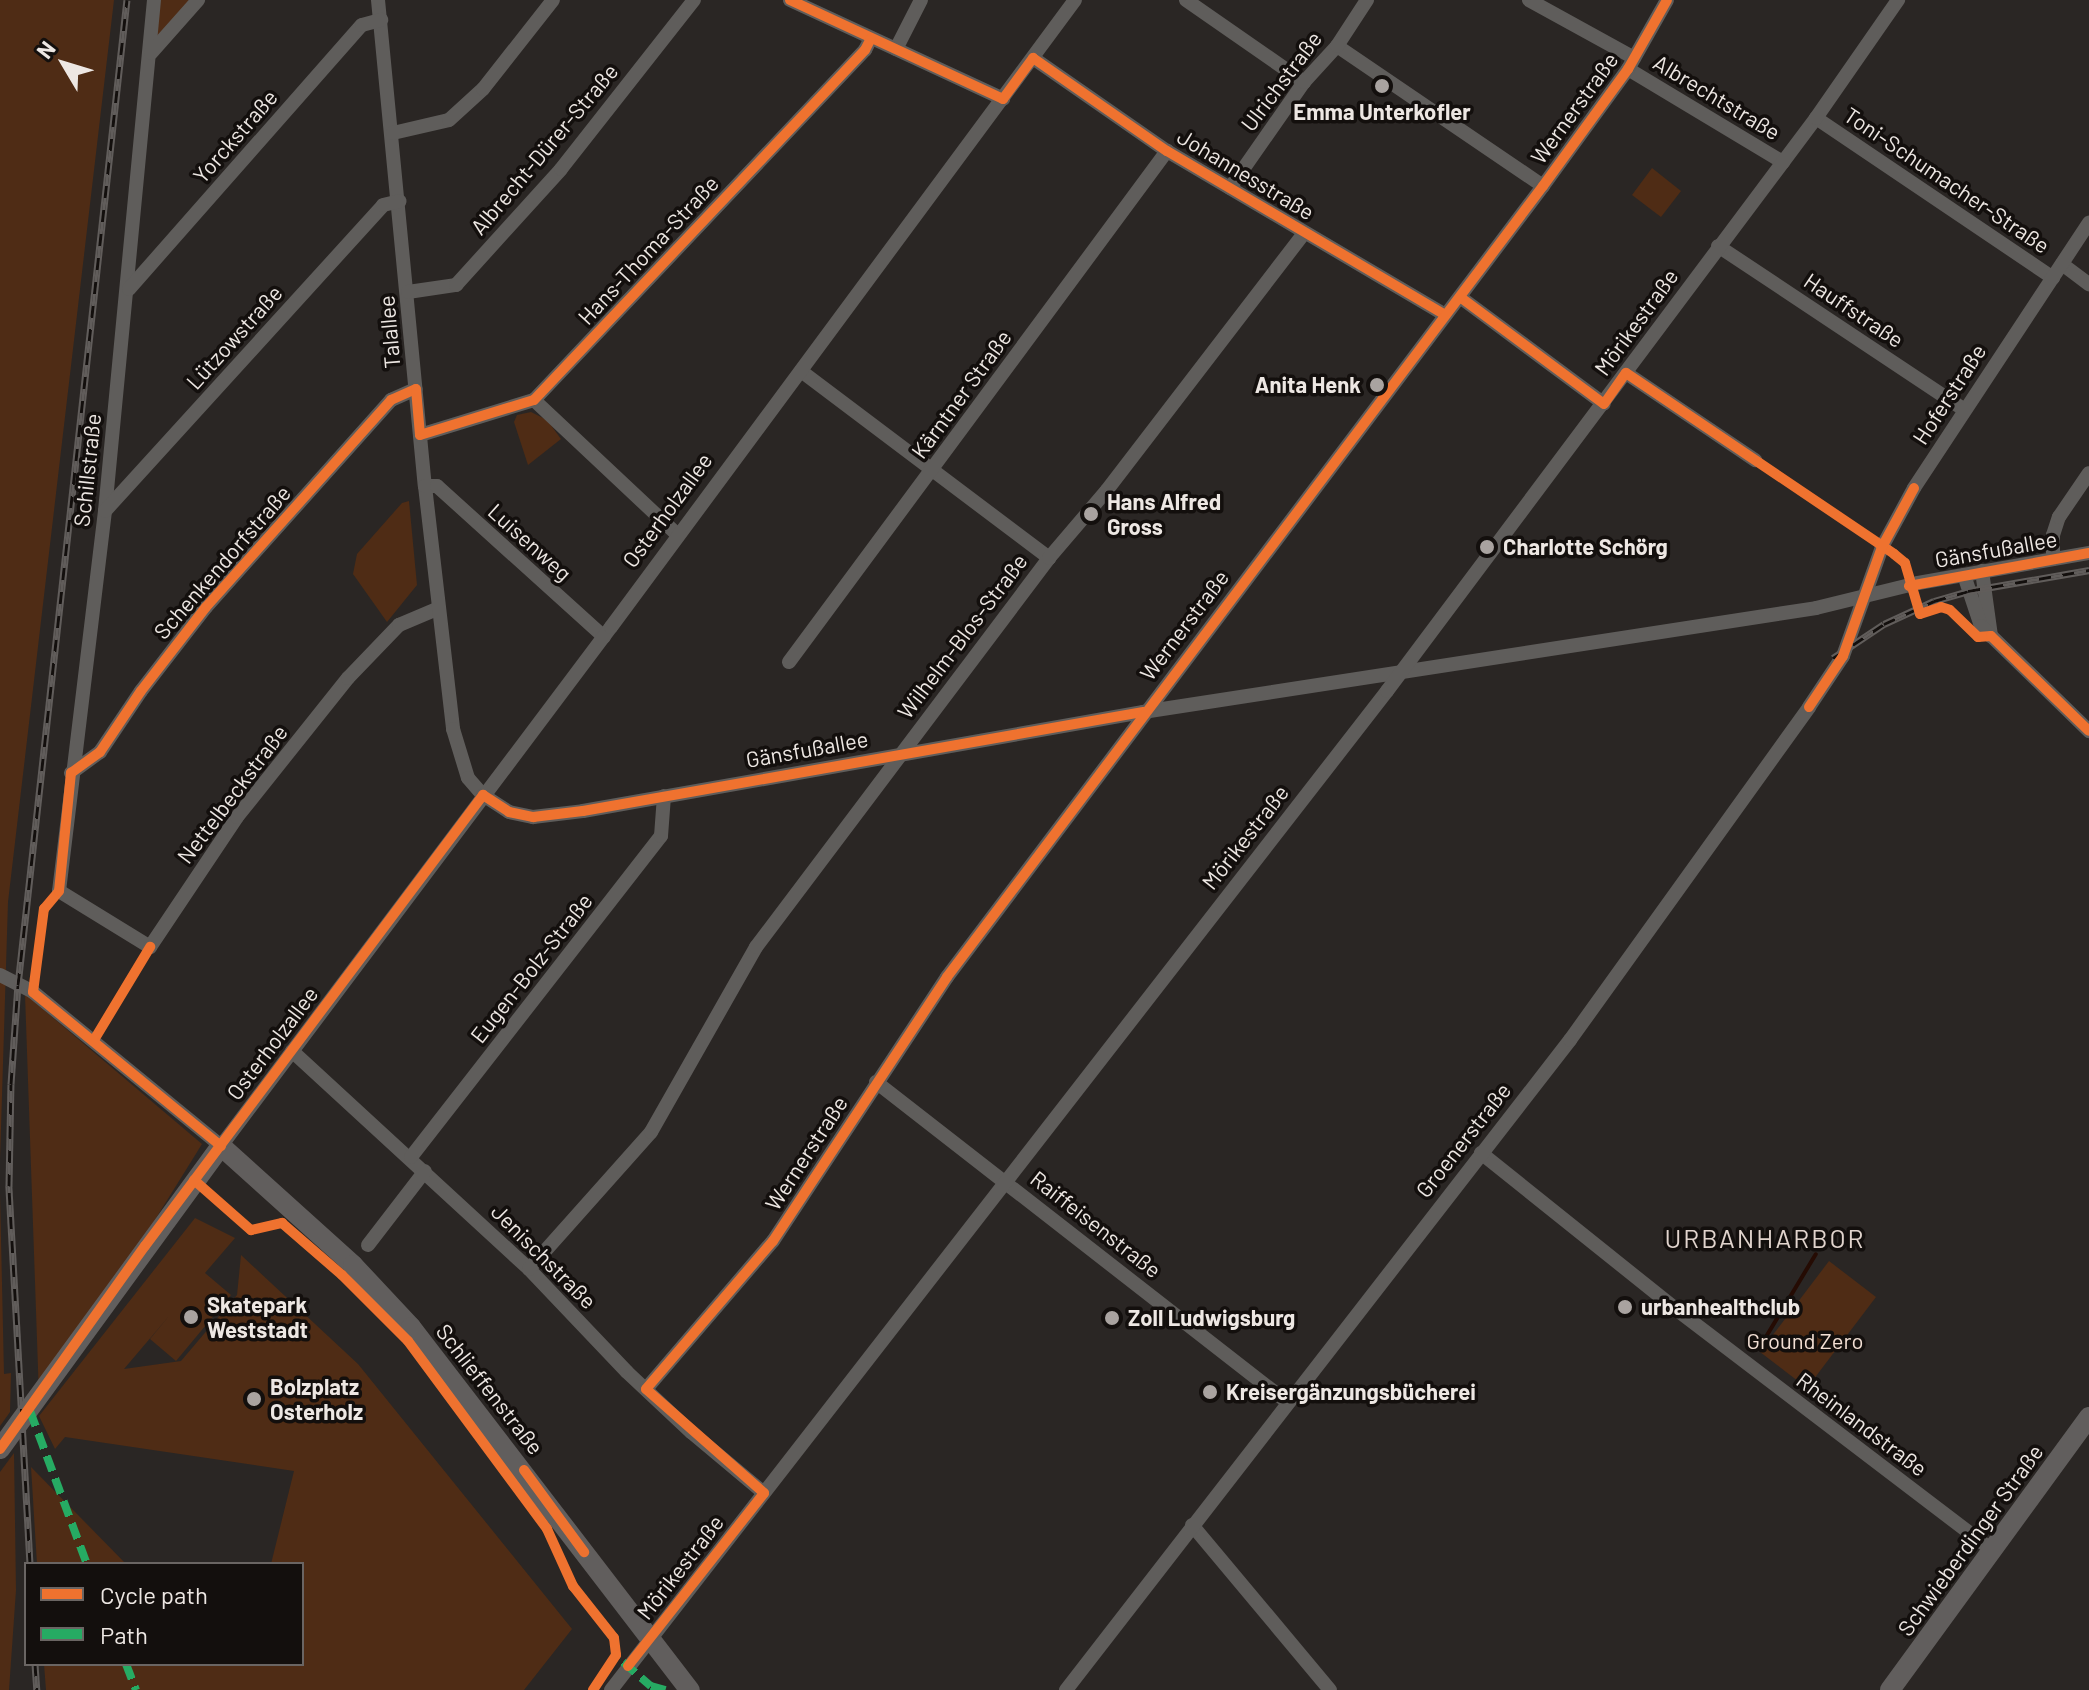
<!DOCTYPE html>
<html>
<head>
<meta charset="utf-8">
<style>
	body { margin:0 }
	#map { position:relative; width:2089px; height:1690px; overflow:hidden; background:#2a2624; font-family:Barlow,sans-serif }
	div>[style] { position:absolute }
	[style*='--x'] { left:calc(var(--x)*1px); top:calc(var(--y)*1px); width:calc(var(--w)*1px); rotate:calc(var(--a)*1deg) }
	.green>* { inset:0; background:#4f2c15 }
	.stream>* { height:4px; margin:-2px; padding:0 2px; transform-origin:2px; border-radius:2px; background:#250b03 }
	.street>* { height:14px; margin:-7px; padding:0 7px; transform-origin:7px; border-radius:7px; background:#5f5d5b }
	.secondary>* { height:20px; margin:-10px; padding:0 10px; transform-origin:10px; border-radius:10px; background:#615e5d }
	.rail>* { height:7px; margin-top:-3.5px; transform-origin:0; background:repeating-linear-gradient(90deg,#130f0d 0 12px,#615d5b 0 24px); box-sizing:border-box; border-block:2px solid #615d5b }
	.quiet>* { height:8px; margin-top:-4px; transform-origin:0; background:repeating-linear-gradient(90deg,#26ab63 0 16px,transparent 0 24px) }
	.cycleway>* { height:10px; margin:-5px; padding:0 5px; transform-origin:5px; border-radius:5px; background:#ef722f }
	.dots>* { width:22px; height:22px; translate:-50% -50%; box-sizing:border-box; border:4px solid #130f0d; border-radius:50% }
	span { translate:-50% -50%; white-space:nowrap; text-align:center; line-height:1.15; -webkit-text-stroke:7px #130f0d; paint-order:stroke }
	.street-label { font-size:22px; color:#ede7e3 }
	.poi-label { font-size:22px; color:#ede7e3; font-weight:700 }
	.right { translate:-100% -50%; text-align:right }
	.left { translate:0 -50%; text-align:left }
	.park-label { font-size:22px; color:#f2dfd4 }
	.quarter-label { font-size:26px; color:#e1d4cd; letter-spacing:2px }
	.legend { position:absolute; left:24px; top:1562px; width:280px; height:104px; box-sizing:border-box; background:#130f0d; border:2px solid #6a6563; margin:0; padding:10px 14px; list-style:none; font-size:24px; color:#ede7e3 }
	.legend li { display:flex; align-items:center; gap:16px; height:40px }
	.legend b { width:40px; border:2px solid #6a6563 }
	.north { position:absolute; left:24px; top:24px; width:80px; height:80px; -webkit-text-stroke:6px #130f0d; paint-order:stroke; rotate:308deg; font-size:22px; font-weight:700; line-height:32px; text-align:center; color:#ede7e3 }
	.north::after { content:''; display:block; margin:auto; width:28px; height:36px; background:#ede7e3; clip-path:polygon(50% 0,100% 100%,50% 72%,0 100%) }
</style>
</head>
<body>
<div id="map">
	<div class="green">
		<i style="clip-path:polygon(0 0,114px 0,8px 902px,0 1160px)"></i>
		<i style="clip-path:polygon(154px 0,198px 0,151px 53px)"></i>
		<i style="clip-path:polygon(1652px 168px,1681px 191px,1661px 217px,1632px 195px)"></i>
		<i style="clip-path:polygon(531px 412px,547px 420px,561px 439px,528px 465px,514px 422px,517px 415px)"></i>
		<i style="clip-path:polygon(409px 501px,417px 585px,387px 622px,353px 574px,357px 554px,402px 503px)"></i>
		<i style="clip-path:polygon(25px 994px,202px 1144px,107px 1297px,39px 1397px)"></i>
		<i style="clip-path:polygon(0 1193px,4px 1374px,11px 1373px,10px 1412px,0 1426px)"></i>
		<i style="clip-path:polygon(195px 1218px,235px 1238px,205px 1273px,231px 1295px,176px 1361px,150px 1339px,169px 1316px,124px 1369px,181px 1361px,237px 1295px,241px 1255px,358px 1364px,572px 1629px,524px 1690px,46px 1690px,44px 1664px,302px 1664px,302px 1564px,271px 1564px,294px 1471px,65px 1437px,55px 1449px,39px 1416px)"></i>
		<i style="clip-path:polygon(1829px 1261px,1876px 1297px,1807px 1388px,1760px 1352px)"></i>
		<i style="clip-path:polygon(14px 1453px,16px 1590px,9px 1690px,0 1690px,0 1472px)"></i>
		<i style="clip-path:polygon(31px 1467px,126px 1564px,37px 1564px)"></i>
	</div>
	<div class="stream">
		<i style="--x:1761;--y:1345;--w:106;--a:-58.9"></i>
	</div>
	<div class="street">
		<i style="--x:154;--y:0;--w:513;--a:95.48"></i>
		<i style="--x:105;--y:511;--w:383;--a:96.9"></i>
		<i style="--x:59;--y:891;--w:107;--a:31.6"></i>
		<i style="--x:150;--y:947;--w:156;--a:-56.2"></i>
		<i style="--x:237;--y:817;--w:178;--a:-51.4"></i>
		<i style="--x:348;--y:678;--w:74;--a:-46.1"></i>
		<i style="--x:399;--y:625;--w:43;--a:-23"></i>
		<i style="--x:378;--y:0;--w:488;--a:84.5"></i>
		<i style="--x:425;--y:486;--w:245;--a:83.4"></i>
		<i style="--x:453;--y:729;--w:51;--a:73"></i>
		<i style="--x:468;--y:778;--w:23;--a:49"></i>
		<i style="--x:483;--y:795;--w:31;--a:33"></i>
		<i style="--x:509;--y:812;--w:25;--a:12"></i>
		<i style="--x:533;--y:817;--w:50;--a:-6.8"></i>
		<i style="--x:583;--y:811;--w:569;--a:-10.03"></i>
		<i style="--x:1143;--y:712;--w:681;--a:-8.78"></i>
		<i style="--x:1816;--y:608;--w:105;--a:-13.8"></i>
		<i style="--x:1918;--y:583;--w:174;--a:-10"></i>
		<i style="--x:790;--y:0;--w:235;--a:24.9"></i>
		<i style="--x:1186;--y:0;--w:144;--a:34.8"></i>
		<i style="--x:1529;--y:0;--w:120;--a:28.9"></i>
		<i style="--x:1337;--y:46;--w:249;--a:34.2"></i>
		<i style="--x:896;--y:49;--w:55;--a:-63"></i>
		<i style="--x:151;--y:53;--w:71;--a:-48.4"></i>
		<i style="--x:1033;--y:58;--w:163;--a:34.8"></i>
		<i style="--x:1167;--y:151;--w:323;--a:30.5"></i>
		<i style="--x:1628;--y:69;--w:181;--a:31"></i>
		<i style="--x:1816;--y:118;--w:286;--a:34"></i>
		<i style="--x:393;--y:133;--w:57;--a:-13.1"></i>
		<i style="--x:449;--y:120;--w:46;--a:-42.4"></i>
		<i style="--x:483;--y:89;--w:113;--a:-51.8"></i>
		<i style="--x:1230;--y:188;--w:129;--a:-55.1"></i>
		<i style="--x:1304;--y:82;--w:49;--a:-47.5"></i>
		<i style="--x:1337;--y:46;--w:55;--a:-56.9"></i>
		<i style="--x:1718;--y:246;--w:296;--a:33.6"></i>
		<i style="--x:2062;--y:264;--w:34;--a:37"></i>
		<i style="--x:129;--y:289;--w:352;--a:-48.6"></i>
		<i style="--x:362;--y:25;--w:20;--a:-15"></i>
		<i style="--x:408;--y:292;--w:49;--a:-8.3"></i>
		<i style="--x:456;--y:285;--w:156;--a:-47.8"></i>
		<i style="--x:561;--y:169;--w:215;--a:-51.8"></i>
		<i style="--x:1460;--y:297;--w:179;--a:36.6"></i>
		<i style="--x:801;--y:371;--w:311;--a:37"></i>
		<i style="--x:1626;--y:373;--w:156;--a:34"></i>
		<i style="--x:534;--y:400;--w:197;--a:43.2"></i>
		<i style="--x:420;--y:435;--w:119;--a:-17.1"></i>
		<i style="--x:534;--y:400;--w:482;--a:-46.6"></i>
		<i style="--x:865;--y:50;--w:13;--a:-63"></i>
		<i style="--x:425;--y:486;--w:12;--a:0"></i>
		<i style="--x:437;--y:486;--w:225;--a:42.1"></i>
		<i style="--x:105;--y:511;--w:413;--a:-47.7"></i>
		<i style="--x:383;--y:205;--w:17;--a:-13"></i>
		<i style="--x:2053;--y:559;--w:24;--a:-90"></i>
		<i style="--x:2053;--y:535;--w:19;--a:-72"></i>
		<i style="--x:2059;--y:517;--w:53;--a:-55.7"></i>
		<i style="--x:1982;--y:571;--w:66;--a:82.1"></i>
		<i style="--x:1964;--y:575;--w:54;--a:71.6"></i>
		<i style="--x:1981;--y:626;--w:151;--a:44.2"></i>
		<i style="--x:789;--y:662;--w:636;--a:-53.51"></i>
		<i style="--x:71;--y:773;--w:36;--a:-36"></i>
		<i style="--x:100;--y:752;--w:73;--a:-56.1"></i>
		<i style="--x:141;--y:691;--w:106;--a:-52.3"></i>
		<i style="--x:206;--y:607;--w:278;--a:-48.2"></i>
		<i style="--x:391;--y:400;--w:27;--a:-24"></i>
		<i style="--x:0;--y:975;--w:37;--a:27"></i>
		<i style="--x:33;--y:992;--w:243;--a:39.3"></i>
		<i style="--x:221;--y:1146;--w:649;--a:-53.08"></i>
		<i style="--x:611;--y:627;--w:780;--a:-53.5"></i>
		<i style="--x:292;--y:1051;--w:322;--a:42.6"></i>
		<i style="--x:529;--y:1269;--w:142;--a:46.4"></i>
		<i style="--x:627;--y:1372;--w:88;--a:43.2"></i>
		<i style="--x:691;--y:1432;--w:95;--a:39.9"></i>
		<i style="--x:876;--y:1082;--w:521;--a:37.9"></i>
		<i style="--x:1481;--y:1153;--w:246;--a:38.7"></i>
		<i style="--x:1673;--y:1307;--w:401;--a:37.3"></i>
		<i style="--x:411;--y:1157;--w:407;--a:-52.1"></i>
		<i style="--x:661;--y:836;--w:40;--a:-85.7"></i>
		<i style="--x:368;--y:1245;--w:93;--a:-52.4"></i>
		<i style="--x:529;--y:1269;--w:183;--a:-48.3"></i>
		<i style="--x:651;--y:1132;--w:213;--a:-60.4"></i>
		<i style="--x:756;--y:947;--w:487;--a:-53"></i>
		<i style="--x:1049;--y:558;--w:89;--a:-49.5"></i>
		<i style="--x:1107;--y:490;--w:324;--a:-52.5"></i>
		<i style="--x:646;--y:1389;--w:195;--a:-49.4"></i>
		<i style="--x:773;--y:1241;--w:316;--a:-56.6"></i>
		<i style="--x:947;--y:977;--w:990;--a:-53"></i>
		<i style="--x:1543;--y:186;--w:145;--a:-54"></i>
		<i style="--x:1628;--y:69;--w:79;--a:-60.5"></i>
		<i style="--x:1192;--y:1525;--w:215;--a:50.1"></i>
		<i style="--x:611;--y:1690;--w:1265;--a:-52.16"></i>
		<i style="--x:1387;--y:691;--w:716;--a:-53.18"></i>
		<i style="--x:1816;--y:118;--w:144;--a:-55.2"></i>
		<i style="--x:1066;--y:1690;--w:823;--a:-52.21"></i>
		<i style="--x:1570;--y:1040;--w:410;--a:-54.3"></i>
		<i style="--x:1809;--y:707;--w:61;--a:-56.3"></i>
		<i style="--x:1843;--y:656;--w:116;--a:-70.3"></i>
		<i style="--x:1882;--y:547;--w:67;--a:-61.5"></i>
		<i style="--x:1914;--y:488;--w:318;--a:-56.6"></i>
	</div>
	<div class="secondary">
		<i style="--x:0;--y:1449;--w:375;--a:-53.9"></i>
		<i style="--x:221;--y:1146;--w:178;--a:42"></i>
		<i style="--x:353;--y:1265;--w:85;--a:46.9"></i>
		<i style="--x:411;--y:1327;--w:458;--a:52.5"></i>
		<i style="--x:1890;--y:1690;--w:338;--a:-53.9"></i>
	</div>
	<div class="rail">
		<i style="--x:1833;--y:658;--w:61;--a:-33.7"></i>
		<i style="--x:1884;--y:624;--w:55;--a:-24.7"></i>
		<i style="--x:1934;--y:601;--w:35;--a:-16"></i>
		<i style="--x:1968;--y:591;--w:123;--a:-9.8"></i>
		<i style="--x:30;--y:1564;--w:379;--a:-93.2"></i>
		<i style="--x:9;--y:1186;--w:102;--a:-88.9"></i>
		<i style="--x:11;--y:1084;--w:99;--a:-86"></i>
		<i style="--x:18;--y:985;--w:991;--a:-83.69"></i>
		<i style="--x:35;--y:1664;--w:26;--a:86"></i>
	</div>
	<div class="quiet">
		<i style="--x:30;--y:1411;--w:163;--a:69.6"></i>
		<i style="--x:623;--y:1662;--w:37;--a:41"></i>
		<i style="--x:651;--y:1686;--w:15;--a:16"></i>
		<i style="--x:126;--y:1664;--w:28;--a:69"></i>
	</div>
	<div class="cycleway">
		<i style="--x:790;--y:0;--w:235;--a:24.9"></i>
		<i style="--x:1003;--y:99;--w:51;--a:-53.8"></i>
		<i style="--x:1033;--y:58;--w:163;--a:34.8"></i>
		<i style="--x:1167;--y:151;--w:323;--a:30.5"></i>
		<i style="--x:1460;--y:297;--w:179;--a:36.6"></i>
		<i style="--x:1604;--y:404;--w:38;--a:-55"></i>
		<i style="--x:1626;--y:373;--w:323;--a:34"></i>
		<i style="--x:1894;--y:554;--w:14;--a:39"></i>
		<i style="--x:1905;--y:563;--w:53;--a:73.6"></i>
		<i style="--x:1920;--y:614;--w:22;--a:-18"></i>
		<i style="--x:1941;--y:607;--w:9;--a:18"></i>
		<i style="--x:1950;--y:610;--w:39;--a:44"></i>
		<i style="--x:1978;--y:637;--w:13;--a:-4"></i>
		<i style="--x:1991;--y:636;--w:136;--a:44.1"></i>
		<i style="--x:1909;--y:586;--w:183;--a:-10.4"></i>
		<i style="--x:1809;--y:707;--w:61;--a:-56.3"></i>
		<i style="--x:1843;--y:656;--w:116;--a:-70.3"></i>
		<i style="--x:1882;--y:547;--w:67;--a:-61.5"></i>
		<i style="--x:94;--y:1040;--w:109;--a:-58.9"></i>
		<i style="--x:221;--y:1146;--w:243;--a:-140.7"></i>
		<i style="--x:33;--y:992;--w:84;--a:-82.5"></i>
		<i style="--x:44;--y:909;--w:23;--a:-50"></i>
		<i style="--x:59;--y:891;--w:119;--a:-84.2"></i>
		<i style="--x:71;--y:773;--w:36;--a:-36"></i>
		<i style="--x:100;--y:752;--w:73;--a:-56.1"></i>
		<i style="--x:141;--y:691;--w:106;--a:-52.3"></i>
		<i style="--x:206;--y:607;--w:278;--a:-48.2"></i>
		<i style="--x:391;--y:400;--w:27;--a:-24"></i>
		<i style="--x:416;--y:389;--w:46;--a:85"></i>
		<i style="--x:420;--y:435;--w:119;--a:-17.1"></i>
		<i style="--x:534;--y:400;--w:482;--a:-46.6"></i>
		<i style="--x:865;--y:50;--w:13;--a:-63"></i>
		<i style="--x:194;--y:1180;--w:76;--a:41.3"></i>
		<i style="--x:251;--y:1230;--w:32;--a:-13"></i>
		<i style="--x:282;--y:1223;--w:79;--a:40.9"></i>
		<i style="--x:342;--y:1275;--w:93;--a:45"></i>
		<i style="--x:408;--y:1341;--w:234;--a:53.5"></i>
		<i style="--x:547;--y:1529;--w:63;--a:65.5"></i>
		<i style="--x:573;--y:1586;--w:66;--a:51.7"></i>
		<i style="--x:614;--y:1638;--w:17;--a:83"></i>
		<i style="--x:616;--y:1655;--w:42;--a:123.3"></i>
		<i style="--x:0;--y:1449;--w:249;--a:-54.5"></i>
		<i style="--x:145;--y:1246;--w:564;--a:-53.15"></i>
		<i style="--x:483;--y:795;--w:31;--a:33"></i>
		<i style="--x:509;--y:812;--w:25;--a:12"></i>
		<i style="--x:533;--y:817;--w:50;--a:-6.8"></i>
		<i style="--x:583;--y:811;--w:569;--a:-10.03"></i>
		<i style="--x:524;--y:1470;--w:102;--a:53.8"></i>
		<i style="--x:628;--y:1666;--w:220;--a:-51.8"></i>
		<i style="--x:764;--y:1493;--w:157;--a:-138.6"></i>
		<i style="--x:646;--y:1389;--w:195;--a:-49.4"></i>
		<i style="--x:773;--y:1241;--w:316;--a:-56.6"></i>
		<i style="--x:947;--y:977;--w:990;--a:-53"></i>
		<i style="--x:1543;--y:186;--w:145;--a:-54"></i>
		<i style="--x:1628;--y:69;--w:79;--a:-60.5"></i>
	</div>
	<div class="dots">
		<i style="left:1382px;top:86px;background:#a9a3a0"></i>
		<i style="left:1377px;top:385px;background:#a9a3a0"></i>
		<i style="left:1091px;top:514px;background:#a9a3a0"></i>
		<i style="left:1487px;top:547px;background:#a9a3a0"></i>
		<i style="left:1625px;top:1307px;background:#a9a3a0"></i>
		<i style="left:191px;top:1317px;background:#a9a3a0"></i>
		<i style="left:1112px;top:1318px;background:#a9a3a0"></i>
		<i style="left:1210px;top:1392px;background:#a9a3a0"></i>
		<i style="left:254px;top:1399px;background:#a9a3a0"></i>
	</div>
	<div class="street-label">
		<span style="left:1281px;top:81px;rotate:-53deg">Ulrichstraße</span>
		<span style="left:1717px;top:97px;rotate:31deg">Albrechtstraße</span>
		<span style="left:1574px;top:108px;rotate:-54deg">Wernerstraße</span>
		<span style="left:235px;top:136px;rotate:-49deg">Yorckstraße</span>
		<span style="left:544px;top:149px;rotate:-50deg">Albrecht-Dürer-Straße</span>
		<span style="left:1246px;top:174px;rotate:31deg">Johannesstraße</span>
		<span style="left:1947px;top:180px;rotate:34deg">Toni-Schumacher-Straße</span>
		<span style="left:648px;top:250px;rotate:-47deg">Hans-Thoma-Straße</span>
		<span style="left:1854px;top:310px;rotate:34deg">Hauffstraße</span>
		<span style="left:1636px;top:322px;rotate:-54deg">Mörikestraße</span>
		<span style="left:389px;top:332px;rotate:-95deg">Talallee</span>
		<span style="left:234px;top:337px;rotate:-48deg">Lützowstraße</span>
		<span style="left:961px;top:394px;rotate:-54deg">Kärntner Straße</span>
		<span style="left:1949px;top:394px;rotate:-57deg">Hoferstraße</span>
		<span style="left:87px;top:470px;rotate:-84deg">Schillstraße</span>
		<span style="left:667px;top:510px;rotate:-54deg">Osterholzallee</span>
		<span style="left:530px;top:542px;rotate:42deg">Luisenweg</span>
		<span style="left:1996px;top:549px;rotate:-10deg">Gänsfußallee</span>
		<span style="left:222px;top:562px;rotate:-49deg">Schenkendorfstraße</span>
		<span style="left:1184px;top:625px;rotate:-53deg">Wernerstraße</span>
		<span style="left:962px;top:636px;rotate:-53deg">Wilhelm-Blos-Straße</span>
		<span style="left:807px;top:749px;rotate:-10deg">Gänsfußallee</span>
		<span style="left:232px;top:794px;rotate:-53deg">Nettelbeckstraße</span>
		<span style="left:1245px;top:837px;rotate:-52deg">Mörikestraße</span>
		<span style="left:531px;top:968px;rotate:-52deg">Eugen-Bolz-Straße</span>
		<span style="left:272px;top:1043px;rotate:-53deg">Osterholzallee</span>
		<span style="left:1463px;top:1140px;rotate:-52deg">Groenerstraße</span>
		<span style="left:806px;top:1153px;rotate:-57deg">Wernerstraße</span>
		<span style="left:1096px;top:1224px;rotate:38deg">Raiffeisenstraße</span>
		<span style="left:544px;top:1256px;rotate:45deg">Jenischstraße</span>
		<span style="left:490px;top:1389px;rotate:52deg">Schlieffenstraße</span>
		<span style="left:1862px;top:1424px;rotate:37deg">Rheinlandstraße</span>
		<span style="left:1970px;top:1540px;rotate:-54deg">Schwieberdinger Straße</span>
		<span style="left:680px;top:1567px;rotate:-52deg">Mörikestraße</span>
	</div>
	<div class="poi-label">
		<span style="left:1382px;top:112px">Emma Unterkofler</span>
		<span class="right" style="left:1361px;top:385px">Anita Henk</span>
		<span class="left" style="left:1107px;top:514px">Hans Alfred<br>Gross</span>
		<span class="left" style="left:1503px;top:547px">Charlotte Schörg</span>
		<span class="left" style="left:207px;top:1317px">Skatepark<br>Weststadt</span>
		<span class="left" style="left:1641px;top:1307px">urbanhealthclub</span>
		<span class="left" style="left:1128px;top:1318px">Zoll Ludwigsburg</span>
		<span class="left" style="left:270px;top:1399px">Bolzplatz<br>Osterholz</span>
		<span class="left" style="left:1226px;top:1392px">Kreisergänzungsbücherei</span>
	</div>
	<div class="park-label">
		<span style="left:1805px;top:1341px">Ground Zero</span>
	</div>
	<div class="quarter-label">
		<span style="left:1765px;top:1238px">URBANHARBOR</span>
	</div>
	<ul class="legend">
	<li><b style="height:10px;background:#ef722f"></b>Cycle path</li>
	<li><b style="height:10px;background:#26ab63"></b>Path</li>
	</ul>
	<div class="north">N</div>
</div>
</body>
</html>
